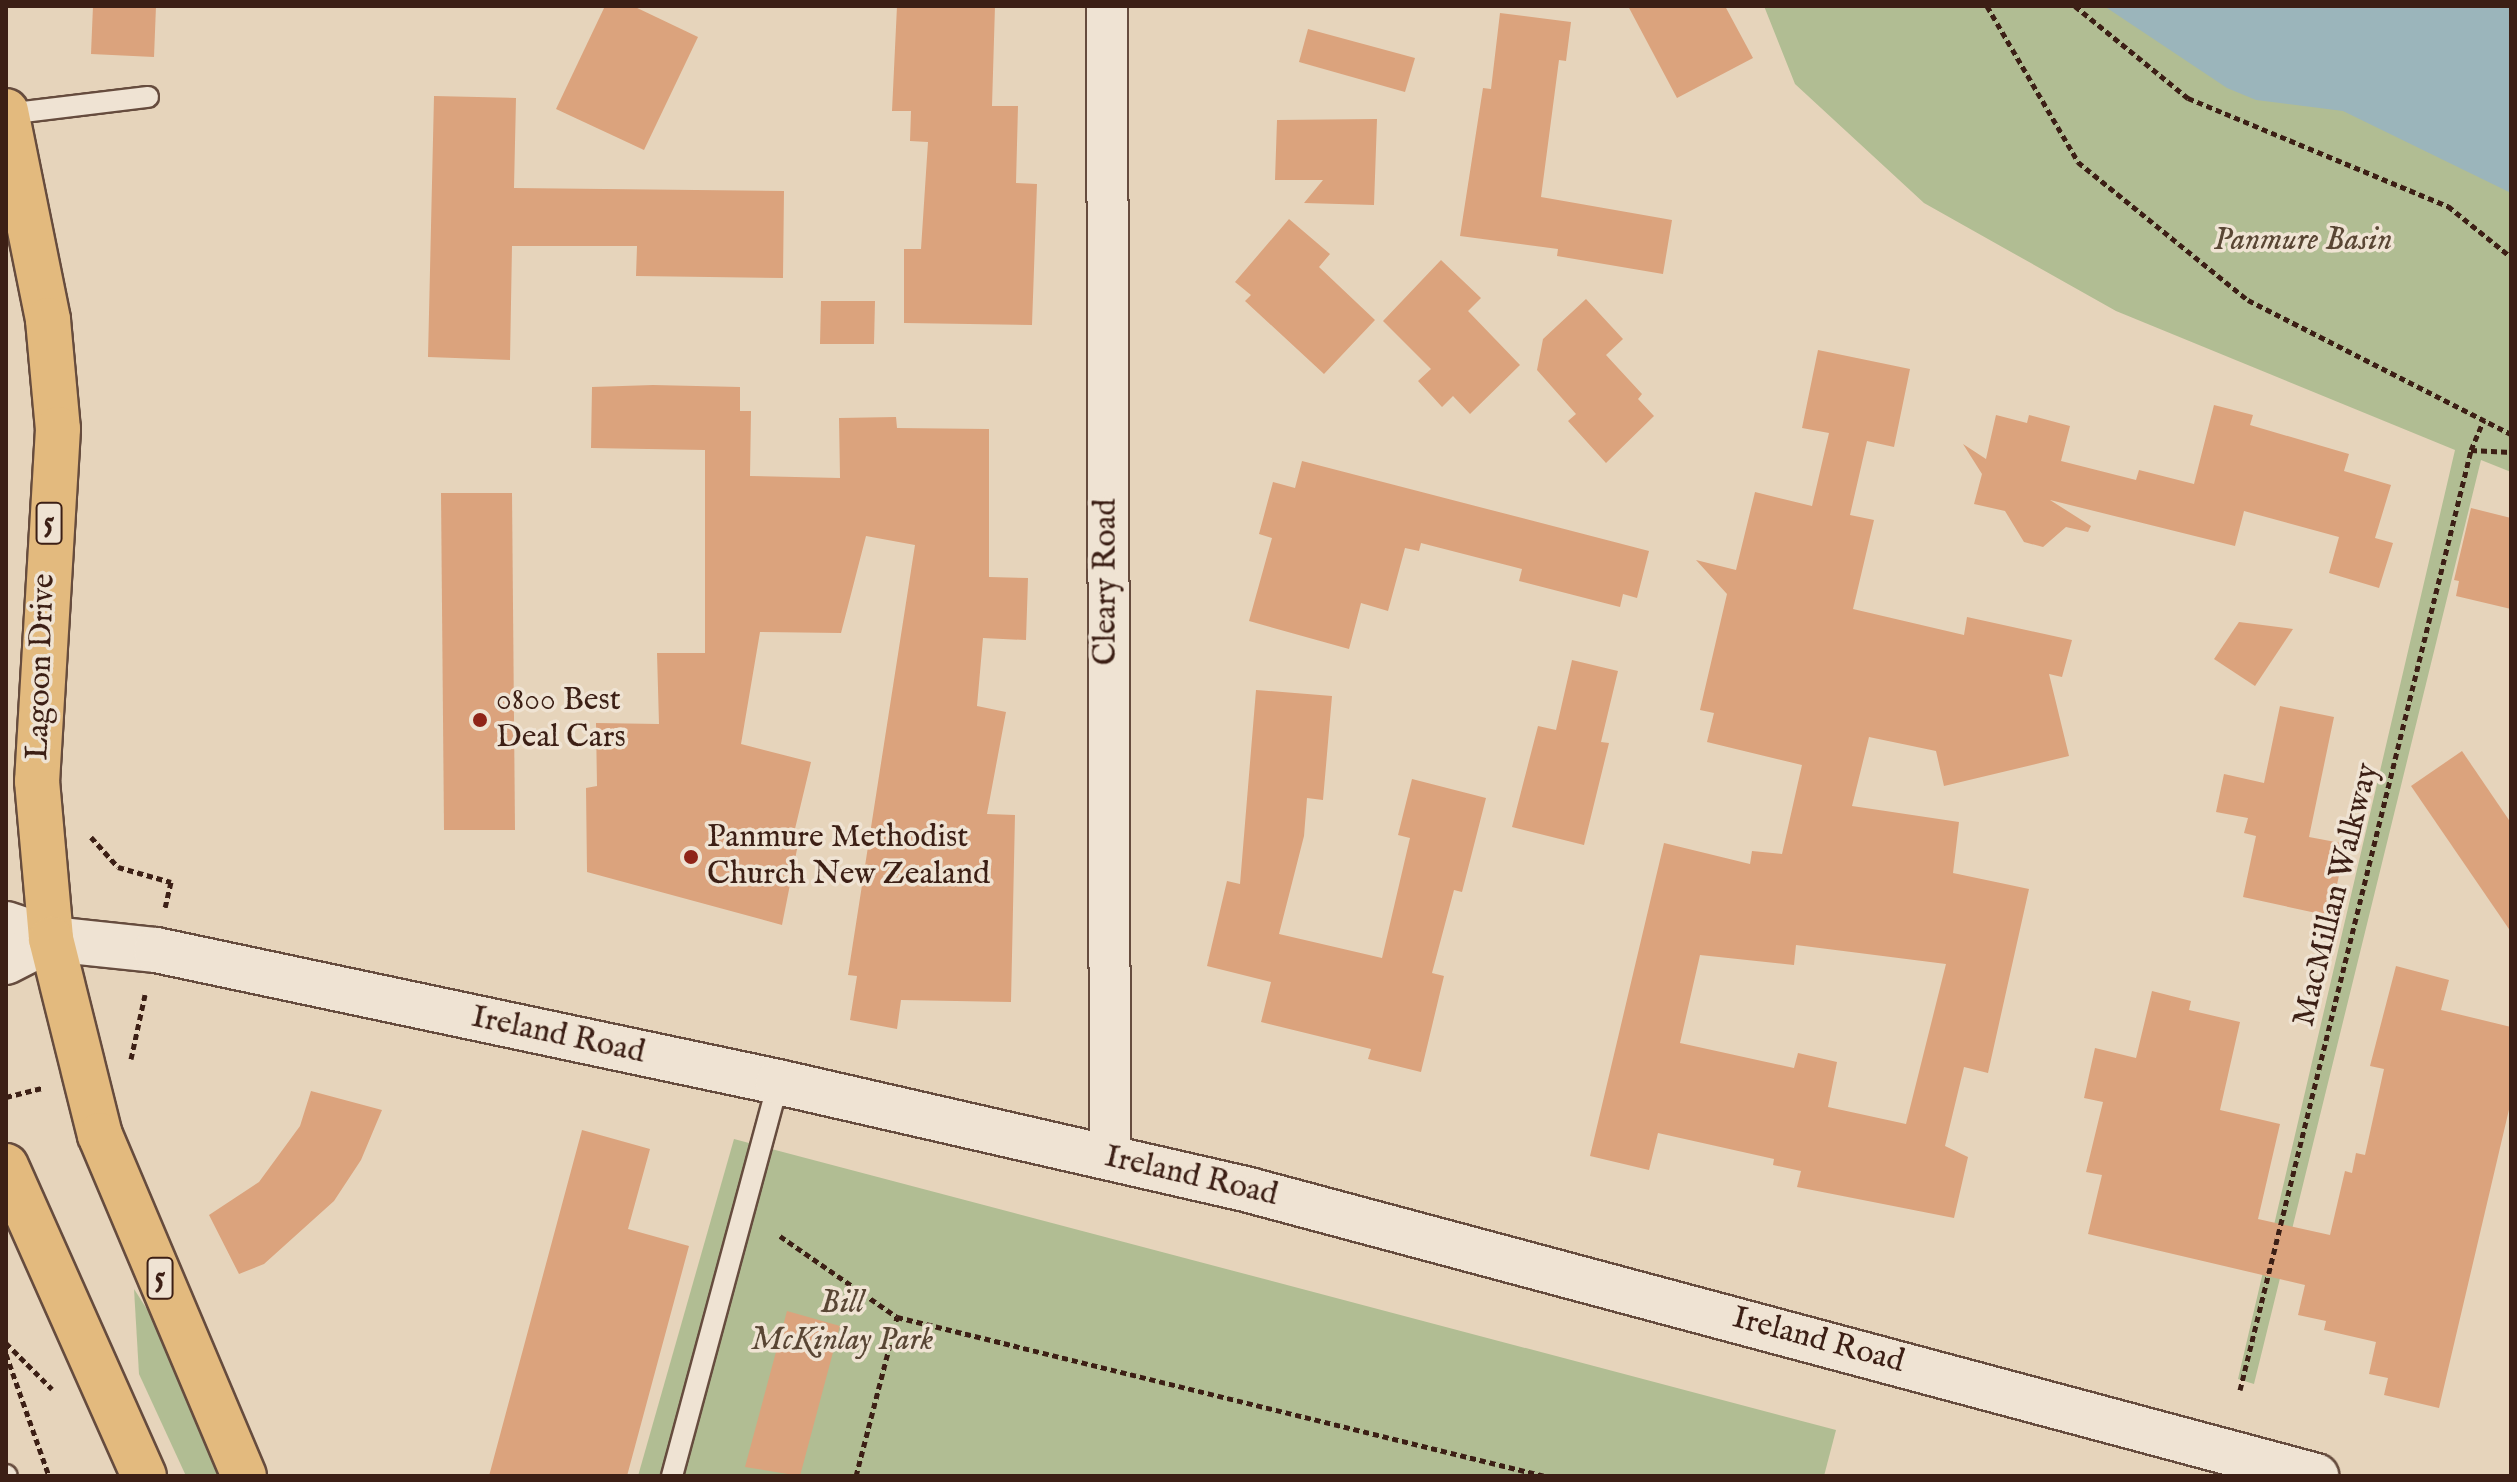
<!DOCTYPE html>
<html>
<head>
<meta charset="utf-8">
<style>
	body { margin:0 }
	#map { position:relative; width:2517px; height:1482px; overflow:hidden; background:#e6d4bb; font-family:"IM FELL English",serif }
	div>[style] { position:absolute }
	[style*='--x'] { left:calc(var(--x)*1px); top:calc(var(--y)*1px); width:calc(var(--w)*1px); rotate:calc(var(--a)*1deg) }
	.green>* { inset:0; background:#b1bd93 }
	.water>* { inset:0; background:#9bb5bb }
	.building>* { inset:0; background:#dba37d }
	.path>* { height:5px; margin-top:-2.5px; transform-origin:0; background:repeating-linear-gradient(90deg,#3c1f15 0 6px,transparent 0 10px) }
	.roads { filter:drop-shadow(2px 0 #664c3e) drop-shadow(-2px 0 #664c3e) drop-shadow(0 2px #664c3e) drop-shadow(0 -2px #664c3e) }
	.lane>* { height:20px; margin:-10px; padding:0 10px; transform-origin:10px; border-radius:10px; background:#efe3d3 }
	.street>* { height:40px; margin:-20px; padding:0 20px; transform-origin:20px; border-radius:20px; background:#efe3d3 }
	.secondary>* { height:44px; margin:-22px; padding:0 22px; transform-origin:22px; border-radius:22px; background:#efe3d3 }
	.primary>* { height:44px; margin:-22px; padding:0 22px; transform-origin:22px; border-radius:22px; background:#e3ba7e }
	.dots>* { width:22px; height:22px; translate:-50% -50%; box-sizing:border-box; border:4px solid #efe3d3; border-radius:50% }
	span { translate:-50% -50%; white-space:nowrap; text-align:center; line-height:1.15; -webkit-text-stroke:7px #efe3d3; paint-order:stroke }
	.shield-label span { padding:2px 6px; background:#efe3d3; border:2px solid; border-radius:6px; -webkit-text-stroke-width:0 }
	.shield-label { font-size:30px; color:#3c1f15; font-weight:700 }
	.park-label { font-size:32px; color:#594634; font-style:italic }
	.street-label { font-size:32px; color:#3c1f15 }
	.poi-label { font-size:32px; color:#3c1f15 }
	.left { translate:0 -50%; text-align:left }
	.frame { position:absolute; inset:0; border:8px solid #3c1f15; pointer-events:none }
</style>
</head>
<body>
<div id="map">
	<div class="green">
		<i style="clip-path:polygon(1764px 6px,2511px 6px,2511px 472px,2481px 460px,2254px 1384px,2238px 1379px,2455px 450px,2116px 311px,1924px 203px,1795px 84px)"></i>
		<i style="clip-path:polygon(734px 1139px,1836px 1430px,1824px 1476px,638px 1476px)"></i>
		<i style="clip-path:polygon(134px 1289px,152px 1317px,218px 1476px,186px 1476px,139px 1374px)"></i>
	</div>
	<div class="water">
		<i style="clip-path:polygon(2104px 6px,2511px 6px,2511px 193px,2343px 111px,2256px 100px,2227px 88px)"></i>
	</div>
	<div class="building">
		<i style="clip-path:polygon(93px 6px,156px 6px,154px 57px,91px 54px)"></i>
		<i style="clip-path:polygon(605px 6px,633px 6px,698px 37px,644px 150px,556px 109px)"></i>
		<i style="clip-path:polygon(897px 6px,995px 6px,992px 106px,1018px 106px,1016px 183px,1037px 184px,1032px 325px,904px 323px,904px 249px,921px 249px,928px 142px,910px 141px,911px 111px,892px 111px)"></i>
		<i style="clip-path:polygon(1628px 6px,1725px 6px,1753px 58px,1677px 98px)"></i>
		<i style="clip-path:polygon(1500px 13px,1571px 22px,1566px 61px,1559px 60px,1541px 197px,1672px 220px,1663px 274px,1557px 256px,1558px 249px,1460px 236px,1483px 88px,1491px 89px)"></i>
		<i style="clip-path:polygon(1308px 29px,1415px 58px,1405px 92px,1299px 62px)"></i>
		<i style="clip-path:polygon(434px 96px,516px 98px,514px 188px,784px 191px,783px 278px,636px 276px,637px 246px,512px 246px,510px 360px,428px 357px)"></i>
		<i style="clip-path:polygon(1377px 119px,1374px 205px,1304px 203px,1323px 180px,1275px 180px,1277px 120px)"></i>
		<i style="clip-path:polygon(1289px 219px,1330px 254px,1319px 267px,1375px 320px,1324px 374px,1245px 301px,1251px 295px,1235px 282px)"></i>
		<i style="clip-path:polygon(1441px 260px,1481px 298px,1468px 311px,1520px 365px,1470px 414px,1453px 396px,1442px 407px,1418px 381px,1431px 369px,1383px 321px)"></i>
		<i style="clip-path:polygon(1586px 299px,1623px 339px,1606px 355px,1642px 394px,1638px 399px,1654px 416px,1606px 463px,1568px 421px,1576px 414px,1537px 370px,1543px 339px)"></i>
		<i style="clip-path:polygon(821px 301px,875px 301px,874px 344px,820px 344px)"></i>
		<i style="clip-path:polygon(evenodd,1818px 350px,1910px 369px,1894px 447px,1867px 441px,1850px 515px,1874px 520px,1853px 609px,1964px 635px,1967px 617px,2072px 640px,2062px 677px,2049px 674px,2069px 756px,1944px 786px,1936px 751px,1869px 737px,1852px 806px,1959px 822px,1953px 873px,2029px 889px,1988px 1073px,1964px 1067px,1945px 1146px,1968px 1157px,1954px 1218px,1797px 1187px,1801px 1171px,1773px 1165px,1774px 1159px,1658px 1133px,1649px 1170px,1590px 1156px,1664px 843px,1750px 864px,1752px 851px,1782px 854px,1802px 765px,1707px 742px,1714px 713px,1700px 710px,1727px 594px,1696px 560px,1736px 570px,1755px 492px,1812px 506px,1829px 433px,1802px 428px,1818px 350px,1796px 945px,1946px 964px,1906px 1124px,1828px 1107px,1837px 1062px,1798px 1053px,1794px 1068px,1680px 1043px,1700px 955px,1794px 965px,1796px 945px)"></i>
		<i style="clip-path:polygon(653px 385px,740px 387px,740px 411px,751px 411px,750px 476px,840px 478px,839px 418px,896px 417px,897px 428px,989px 429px,989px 577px,1028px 578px,1026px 640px,983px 638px,977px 706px,1006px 712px,987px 814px,1015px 815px,1011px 1002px,901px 1000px,897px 1029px,850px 1020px,857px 976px,848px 975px,915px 545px,866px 536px,841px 633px,760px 632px,741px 744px,811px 762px,794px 833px,800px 834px,782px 925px,587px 872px,586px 788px,597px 786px,596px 723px,659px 724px,657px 653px,705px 653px,705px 450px,591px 448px,592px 387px)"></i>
		<i style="clip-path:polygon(2214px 405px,2253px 415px,2250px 425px,2349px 454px,2344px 471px,2391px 485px,2375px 538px,2393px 543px,2379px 588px,2329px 573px,2339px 537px,2244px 511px,2235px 546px,2050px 500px,2091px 526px,2088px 532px,2066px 527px,2043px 547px,2024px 542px,2005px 511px,1974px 504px,1982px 474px,1963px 444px,1986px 459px,1996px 415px,2027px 423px,2029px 415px,2070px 426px,2061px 461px,2136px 480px,2139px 470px,2194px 484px)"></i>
		<i style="clip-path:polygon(1302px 461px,1649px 551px,1637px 598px,1623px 594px,1620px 607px,1519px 581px,1522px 569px,1421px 543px,1419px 551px,1405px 548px,1388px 611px,1361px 603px,1349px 649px,1249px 621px,1272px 538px,1259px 534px,1273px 482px,1295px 488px)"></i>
		<i style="clip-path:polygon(441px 493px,512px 493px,515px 830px,444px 830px)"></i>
		<i style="clip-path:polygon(2471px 508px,2511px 518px,2511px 609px,2456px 596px,2459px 581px,2454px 580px)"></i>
		<i style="clip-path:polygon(2239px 622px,2293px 629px,2255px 686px,2214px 659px)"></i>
		<i style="clip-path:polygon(1572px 660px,1618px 671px,1601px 742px,1609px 743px,1584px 845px,1512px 827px,1538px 726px,1556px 730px)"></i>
		<i style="clip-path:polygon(1256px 690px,1332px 696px,1323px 800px,1307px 798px,1304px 836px,1279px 934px,1382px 958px,1410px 838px,1398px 835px,1412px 779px,1486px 798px,1462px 892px,1454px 890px,1432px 973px,1444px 976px,1421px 1072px,1368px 1059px,1371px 1049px,1261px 1022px,1271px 982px,1207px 966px,1227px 881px,1240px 884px)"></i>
		<i style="clip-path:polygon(2280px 706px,2334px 717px,2309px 837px,2346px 844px,2330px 916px,2243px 897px,2256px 836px,2244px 833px,2248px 818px,2216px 812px,2224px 774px,2264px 783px)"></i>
		<i style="clip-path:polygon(2462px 751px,2511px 823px,2511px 932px,2411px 786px)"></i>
		<i style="clip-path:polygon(2396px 966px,2449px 980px,2441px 1010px,2511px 1027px,2511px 1101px,2439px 1408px,2384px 1395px,2388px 1378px,2369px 1374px,2376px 1342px,2324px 1330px,2326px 1321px,2298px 1315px,2305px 1285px,2088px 1234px,2102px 1175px,2086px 1172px,2103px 1102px,2084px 1098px,2095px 1048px,2136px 1058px,2152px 991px,2191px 1001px,2189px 1010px,2240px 1022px,2220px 1110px,2280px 1124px,2258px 1219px,2330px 1235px,2345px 1171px,2352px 1173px,2356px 1153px,2365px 1155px,2384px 1069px,2370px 1066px)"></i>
		<i style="clip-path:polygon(311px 1091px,382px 1110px,361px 1160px,334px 1201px,264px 1264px,239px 1274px,209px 1215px,259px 1182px,300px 1126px)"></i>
		<i style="clip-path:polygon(582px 1130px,650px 1149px,628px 1229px,689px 1246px,627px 1476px,489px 1476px)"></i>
		<i style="clip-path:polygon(787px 1311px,840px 1326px,800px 1476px,745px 1467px)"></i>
	</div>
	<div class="path">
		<i style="--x:1987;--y:6;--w:181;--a:59.7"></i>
		<i style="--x:2078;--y:162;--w:219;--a:39.1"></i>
		<i style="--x:2248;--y:300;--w:295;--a:27"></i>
		<i style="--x:2075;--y:6;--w:146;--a:39.2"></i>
		<i style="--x:2188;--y:98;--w:282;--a:22.6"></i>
		<i style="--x:2448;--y:206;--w:81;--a:39"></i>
		<i style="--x:2471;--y:450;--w:40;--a:2.9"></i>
		<i style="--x:91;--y:837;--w:40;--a:48"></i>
		<i style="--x:118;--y:867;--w:55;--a:15.8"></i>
		<i style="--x:171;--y:882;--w:26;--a:103"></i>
		<i style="--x:131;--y:1059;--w:66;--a:-77.7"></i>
		<i style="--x:6;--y:1097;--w:37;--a:-14"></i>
		<i style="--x:780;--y:1236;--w:142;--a:34.7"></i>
		<i style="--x:897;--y:1317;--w:667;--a:13.79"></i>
		<i style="--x:6;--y:1343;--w:65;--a:45"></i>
		<i style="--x:6;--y:1354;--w:129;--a:70.6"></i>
		<i style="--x:2240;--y:1390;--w:968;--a:-76.19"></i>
		<i style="--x:2471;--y:450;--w:33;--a:-67"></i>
		<i style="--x:856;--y:1476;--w:164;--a:-75.5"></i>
	</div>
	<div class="roads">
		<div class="lane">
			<i style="--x:6;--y:109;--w:5;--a:79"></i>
			<i style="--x:7;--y:114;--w:142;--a:-6.9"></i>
			<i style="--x:6;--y:1475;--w:1;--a:45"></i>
			<i style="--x:672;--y:1476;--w:408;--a:-74.9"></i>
		</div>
		<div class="street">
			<i style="--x:1107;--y:6;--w:1151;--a:89.85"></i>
		</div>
		<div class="secondary">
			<i style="--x:6;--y:924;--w:47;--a:18.4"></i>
			<i style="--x:51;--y:939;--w:106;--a:6"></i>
			<i style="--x:156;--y:950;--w:636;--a:11.98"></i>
			<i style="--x:778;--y:1082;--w:483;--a:12.9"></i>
			<i style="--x:1249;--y:1190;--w:1105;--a:15"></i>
			<i style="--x:6;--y:962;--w:51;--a:-27.1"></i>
		</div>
		<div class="primary">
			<i style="--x:6;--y:111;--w:213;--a:78.6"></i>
			<i style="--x:48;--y:320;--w:109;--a:84.8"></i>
			<i style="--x:58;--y:429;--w:353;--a:93.4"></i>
			<i style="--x:37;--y:781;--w:159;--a:84.9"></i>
			<i style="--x:51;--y:939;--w:202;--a:76"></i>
			<i style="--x:100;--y:1135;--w:370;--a:67.1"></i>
			<i style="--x:6;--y:1166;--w:339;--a:66"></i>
		</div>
	</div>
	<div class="dots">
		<i style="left:480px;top:720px;background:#8f2418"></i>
		<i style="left:691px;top:857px;background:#8f2418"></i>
	</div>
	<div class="shield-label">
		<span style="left:49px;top:523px">5</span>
		<span style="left:160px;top:1278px">5</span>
	</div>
	<div class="park-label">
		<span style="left:2303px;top:241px">Panmure Basin</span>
		<span style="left:842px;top:1323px">Bill<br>McKinlay Park</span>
	</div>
	<div class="street-label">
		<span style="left:1107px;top:582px;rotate:-90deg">Cleary Road</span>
		<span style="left:42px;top:667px;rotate:-88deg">Lagoon Drive</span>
		<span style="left:2337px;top:895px;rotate:-76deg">MacMillan Walkway</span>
		<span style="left:558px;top:1036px;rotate:12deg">Ireland Road</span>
		<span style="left:1191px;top:1177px;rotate:13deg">Ireland Road</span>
		<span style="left:1818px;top:1341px;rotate:15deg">Ireland Road</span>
	</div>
	<div class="poi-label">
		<span class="left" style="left:496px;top:720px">0800 Best<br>Deal Cars</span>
		<span class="left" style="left:707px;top:857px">Panmure Methodist<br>Church New Zealand</span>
	</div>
	<div class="frame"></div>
</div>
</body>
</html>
